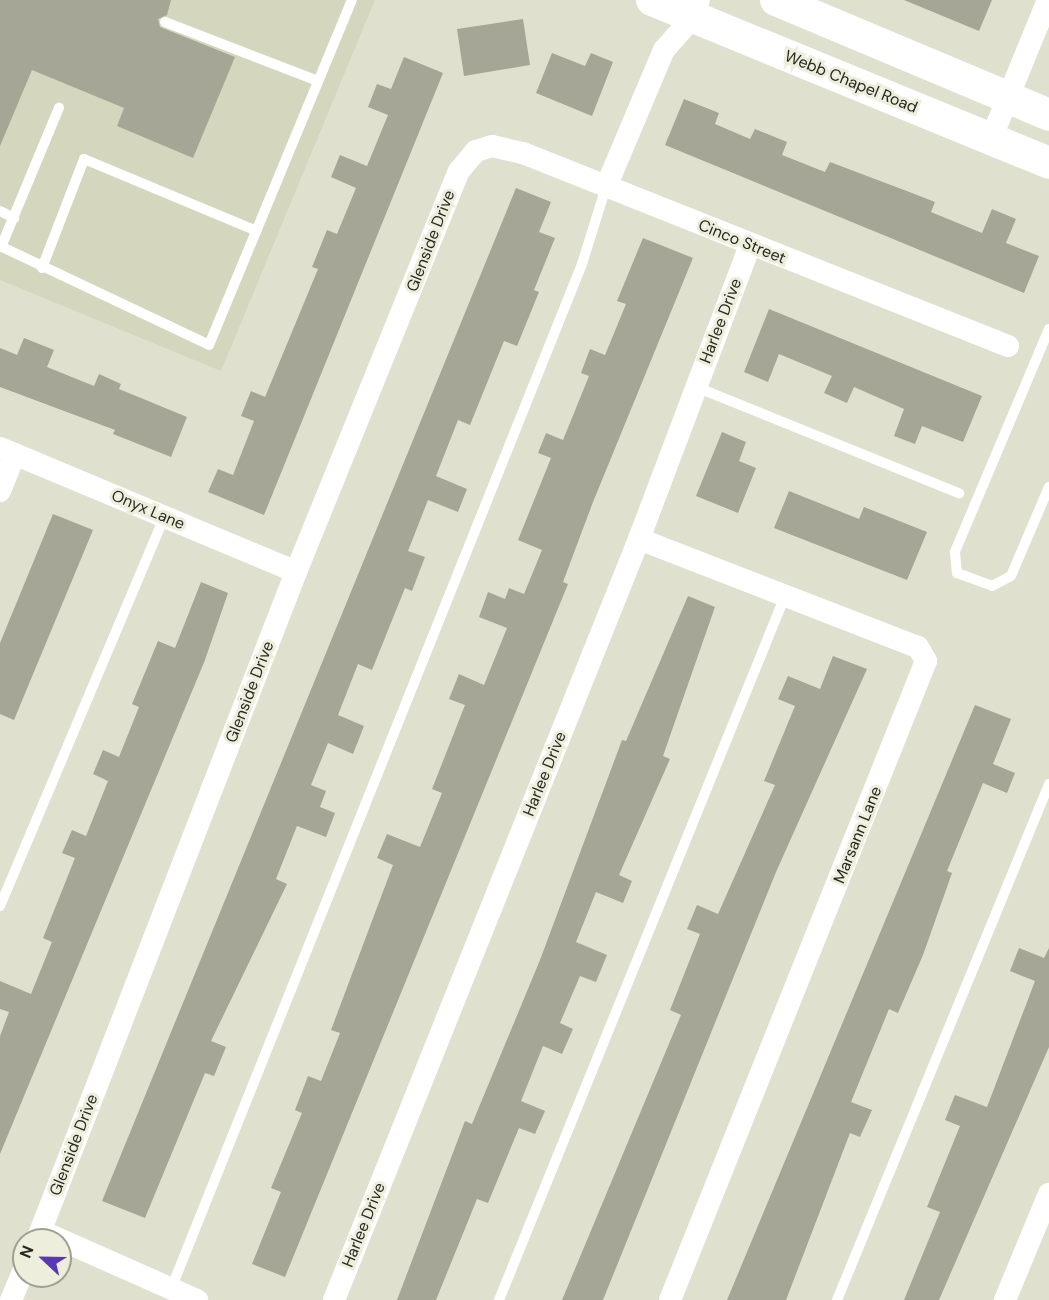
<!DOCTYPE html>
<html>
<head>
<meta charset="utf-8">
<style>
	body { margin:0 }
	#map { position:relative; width:1049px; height:1300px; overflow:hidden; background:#e0e0cf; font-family:"DM Sans",sans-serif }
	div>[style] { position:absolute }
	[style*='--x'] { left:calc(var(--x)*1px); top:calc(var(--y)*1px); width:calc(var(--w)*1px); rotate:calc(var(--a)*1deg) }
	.built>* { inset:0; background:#d5d6be }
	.building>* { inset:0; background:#a6a696 }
	.service>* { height:10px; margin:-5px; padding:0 5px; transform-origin:5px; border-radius:5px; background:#fff }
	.minor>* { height:22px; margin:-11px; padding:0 11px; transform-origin:11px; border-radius:11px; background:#fff }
	.secondary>* { height:32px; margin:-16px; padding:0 16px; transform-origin:16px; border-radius:16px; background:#fff }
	span { translate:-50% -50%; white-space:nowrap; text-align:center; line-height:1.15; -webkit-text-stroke:6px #edeedc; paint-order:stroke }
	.street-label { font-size:16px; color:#292923 }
	.north { position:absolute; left:12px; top:1228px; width:60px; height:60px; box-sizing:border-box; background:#edeedc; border:2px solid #9f9f92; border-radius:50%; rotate:292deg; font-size:16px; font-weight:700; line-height:24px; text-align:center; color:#292923 }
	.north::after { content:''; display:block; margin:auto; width:21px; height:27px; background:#5839b1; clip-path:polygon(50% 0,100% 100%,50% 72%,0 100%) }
</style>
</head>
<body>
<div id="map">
	<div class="built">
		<i style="clip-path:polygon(0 0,375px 0,221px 371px,0 280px)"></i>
	</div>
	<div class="building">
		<i style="clip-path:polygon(0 0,171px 0,167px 15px,158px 19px,160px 27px,235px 57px,193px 158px,117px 126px,124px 108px,32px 70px,0 146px)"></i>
		<i style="clip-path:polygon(904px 0,992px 0,979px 31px)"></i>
		<i style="clip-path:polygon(523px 19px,530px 65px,464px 76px,457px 29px)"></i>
		<i style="clip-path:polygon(552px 53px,585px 66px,591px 53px,613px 62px,592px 116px,536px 93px)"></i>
		<i style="clip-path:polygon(404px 57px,443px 73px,264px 515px,208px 492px,218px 469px,233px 475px,254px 421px,241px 416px,251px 391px,265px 397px,318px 269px,312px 267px,327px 230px,337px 234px,356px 188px,331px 177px,340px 155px,367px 166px,388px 115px,368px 107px,377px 84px,391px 89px)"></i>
		<i style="clip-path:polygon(684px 99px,719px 113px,715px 124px,750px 139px,755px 129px,787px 142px,782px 155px,825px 172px,830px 162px,912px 193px,935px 202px,931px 212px,982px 233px,992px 209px,1016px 219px,1006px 243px,1039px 256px,1024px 293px,665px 145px)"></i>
		<i style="clip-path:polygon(516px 188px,551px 202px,539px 232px,555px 238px,534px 290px,539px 292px,517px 346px,504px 341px,470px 425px,458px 420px,436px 476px,467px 489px,458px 512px,428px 500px,408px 551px,425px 557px,412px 591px,405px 588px,372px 670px,358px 664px,338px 715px,364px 726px,353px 754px,328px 743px,311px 785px,326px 791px,320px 807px,335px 813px,326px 837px,297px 826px,276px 879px,287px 884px,211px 1041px,226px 1047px,214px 1076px,205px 1073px,145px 1218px,102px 1201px)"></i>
		<i style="clip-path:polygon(643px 238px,693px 258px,593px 502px,563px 582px,568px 584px,285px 1277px,252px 1264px,281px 1192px,271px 1188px,302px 1113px,295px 1110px,308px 1076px,321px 1081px,340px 1033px,331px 1030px,393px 865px,377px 858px,387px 834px,420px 847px,442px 793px,432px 789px,465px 705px,449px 699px,459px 674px,484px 685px,507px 628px,479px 617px,488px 592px,505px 599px,509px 588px,524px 594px,542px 550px,518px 540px,551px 458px,538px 453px,546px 433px,563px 440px,589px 376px,581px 373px,590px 349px,605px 355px,626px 304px,617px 301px)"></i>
		<i style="clip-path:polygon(769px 309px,982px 396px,963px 442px,922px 426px,915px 444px,894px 436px,904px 409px,854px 387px,847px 403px,824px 393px,832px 376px,779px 354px,768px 382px,744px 372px)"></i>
		<i style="clip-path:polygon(24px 338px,54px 350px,47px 367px,94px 386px,99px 374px,121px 384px,119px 389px,187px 417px,171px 457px,113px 434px,115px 430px,0 387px,0 348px,17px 355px)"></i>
		<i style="clip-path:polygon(722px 432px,746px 442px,739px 461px,756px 468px,738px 513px,696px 496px)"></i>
		<i style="clip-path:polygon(789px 491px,859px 519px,864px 507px,927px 532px,907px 580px,774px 528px)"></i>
		<i style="clip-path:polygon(53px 514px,93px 530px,14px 720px,0 714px,0 643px)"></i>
		<i style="clip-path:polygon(201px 582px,228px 593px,205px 660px,0 1154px,0 1036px,9px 1012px,0 1009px,0 981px,31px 994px,52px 942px,43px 938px,75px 858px,62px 853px,72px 830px,86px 836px,108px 781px,93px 774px,103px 750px,119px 757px,139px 707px,132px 704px,158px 641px,175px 648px)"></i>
		<i style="clip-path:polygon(688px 596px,715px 607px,663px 756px,670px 759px,619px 875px,632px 881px,623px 903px,596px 892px,576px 942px,607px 955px,596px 982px,580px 976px,560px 1023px,573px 1029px,562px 1054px,543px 1046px,521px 1101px,545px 1111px,535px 1134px,519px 1128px,488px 1203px,477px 1199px,436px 1300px,397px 1300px,465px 1121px,472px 1124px,540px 960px,622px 740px,626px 741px)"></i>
		<i style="clip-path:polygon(833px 656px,867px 669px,776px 872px,620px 1258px,603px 1300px,562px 1300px,681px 1015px,670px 1010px,700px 934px,687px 929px,697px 905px,718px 914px,775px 785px,764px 781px,795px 706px,778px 699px,788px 676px,820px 689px)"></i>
		<i style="clip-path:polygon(975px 705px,1011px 719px,993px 764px,1015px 773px,1007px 793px,983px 783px,947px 871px,952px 873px,923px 955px,898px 1013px,889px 1009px,851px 1102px,872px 1110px,860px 1137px,850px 1133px,786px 1300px,727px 1300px)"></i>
		<i style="clip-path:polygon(1019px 948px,1044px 958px,1049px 948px,1049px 1047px,939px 1300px,904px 1300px,940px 1212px,927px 1207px,960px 1126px,945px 1120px,955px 1095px,987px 1107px,1035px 981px,1010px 971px)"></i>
	</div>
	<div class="service">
		<i style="--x:165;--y:22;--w:164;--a:21.1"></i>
		<i style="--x:0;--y:211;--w:16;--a:27"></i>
		<i style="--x:0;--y:246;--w:231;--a:25.3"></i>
		<i style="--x:209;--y:345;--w:373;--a:-67.5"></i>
		<i style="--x:1;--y:247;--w:151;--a:-67.4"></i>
		<i style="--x:42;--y:268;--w:117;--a:-68.9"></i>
		<i style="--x:84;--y:159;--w:187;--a:22.6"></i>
		<i style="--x:1049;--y:329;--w:242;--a:112.9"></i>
		<i style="--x:955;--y:552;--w:21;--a:85"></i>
		<i style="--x:957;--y:573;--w:37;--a:20"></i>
		<i style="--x:992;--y:586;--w:21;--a:-28"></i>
		<i style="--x:1011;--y:576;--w:97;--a:-66.9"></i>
		<i style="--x:696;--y:387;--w:284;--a:22"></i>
		<i style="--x:0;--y:906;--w:422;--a:-67.1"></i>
		<i style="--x:171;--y:1289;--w:1104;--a:-68.15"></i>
		<i style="--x:582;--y:264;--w:81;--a:-72.7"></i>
		<i style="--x:499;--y:1300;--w:760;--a:-67.89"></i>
		<i style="--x:837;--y:1300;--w:558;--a:-67.66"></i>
	</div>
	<div class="minor">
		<i style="--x:991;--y:139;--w:150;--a:-67.7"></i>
		<i style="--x:606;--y:187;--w:149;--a:-67.1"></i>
		<i style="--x:664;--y:50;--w:44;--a:-48.7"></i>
		<i style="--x:693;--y:17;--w:18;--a:-71"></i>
		<i style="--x:0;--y:448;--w:321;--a:22.7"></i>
		<i style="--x:0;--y:491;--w:40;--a:-68"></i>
		<i style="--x:639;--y:539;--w:299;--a:21.2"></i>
		<i style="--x:918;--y:647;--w:16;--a:60"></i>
		<i style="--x:926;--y:661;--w:688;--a:111.83"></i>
		<i style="--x:41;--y:1231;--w:171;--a:23.9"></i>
		<i style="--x:37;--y:1240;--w:716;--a:-68.81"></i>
		<i style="--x:296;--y:572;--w:433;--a:-67.9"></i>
		<i style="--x:459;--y:171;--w:26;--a:-50"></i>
		<i style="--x:476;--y:151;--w:17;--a:-17"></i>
		<i style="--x:492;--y:146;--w:32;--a:13"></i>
		<i style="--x:523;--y:153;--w:522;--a:21.7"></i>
		<i style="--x:11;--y:1300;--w:33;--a:-67"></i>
		<i style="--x:334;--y:1300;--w:820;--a:-68.16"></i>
		<i style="--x:639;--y:539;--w:313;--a:-69.3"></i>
		<i style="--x:1005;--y:1300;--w:115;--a:-67.5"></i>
	</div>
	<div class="secondary">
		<i style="--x:652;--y:0;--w:429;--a:22.3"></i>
		<i style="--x:776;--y:0;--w:296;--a:22.8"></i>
	</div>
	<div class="street-label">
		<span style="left:851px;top:82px;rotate:22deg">Webb Chapel Road</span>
		<span style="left:431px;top:241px;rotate:-69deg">Glenside Drive</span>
		<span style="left:742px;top:242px;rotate:22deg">Cinco Street</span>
		<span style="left:721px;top:321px;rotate:-69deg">Harlee Drive</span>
		<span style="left:148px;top:510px;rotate:23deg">Onyx Lane</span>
		<span style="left:250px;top:692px;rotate:-69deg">Glenside Drive</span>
		<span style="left:545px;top:774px;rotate:-68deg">Harlee Drive</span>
		<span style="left:858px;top:835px;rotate:-68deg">Marsann Lane</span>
		<span style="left:74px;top:1145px;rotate:-69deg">Glenside Drive</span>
		<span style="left:364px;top:1225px;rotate:-68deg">Harlee Drive</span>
	</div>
	<div class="north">N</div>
</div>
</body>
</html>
